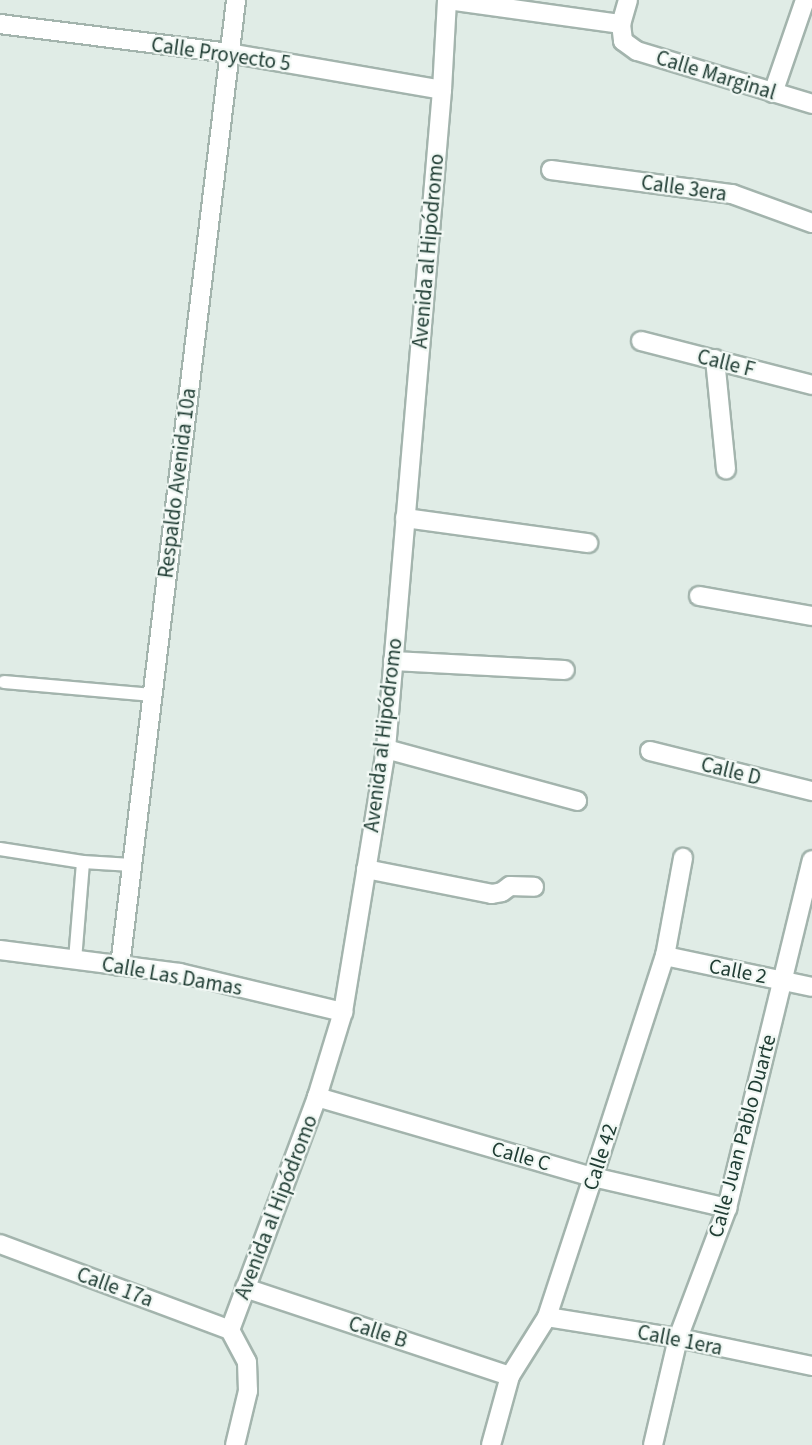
<!DOCTYPE html>
<html>
<head>
<meta charset="utf-8">
<style>
	body { margin:0 }
	#map { position:relative; width:812px; height:1445px; overflow:hidden; background:#e0ece6; font-family:"Source Sans 3",sans-serif }
	div>[style] { position:absolute }
	[style*='--x'] { left:calc(var(--x)*1px); top:calc(var(--y)*1px); width:calc(var(--w)*1px); rotate:calc(var(--a)*1deg) }
	.roads { filter:drop-shadow(2px 0 #a3b4ad) drop-shadow(-2px 0 #a3b4ad) drop-shadow(0 2px #a3b4ad) drop-shadow(0 -2px #a3b4ad) }
	.service>* { height:12px; margin:-6px; padding:0 6px; transform-origin:6px; border-radius:6px; background:#fff }
	.minor>* { height:18px; margin:-9px; padding:0 9px; transform-origin:9px; border-radius:9px; background:#fff }
	span { translate:-50% -50%; white-space:nowrap; text-align:center; line-height:1.15; -webkit-text-stroke:4.5px #f1f8f4; paint-order:stroke }
	.street-label { font-size:21px; color:#203d34 }
</style>
</head>
<body>
<div id="map">
	<div class="roads">
		<div class="service">
			<i style="--x:4;--y:682;--w:149;--a:5"></i>
			<i style="--x:0;--y:849;--w:84;--a:8.9"></i>
			<i style="--x:75;--y:960;--w:98;--a:-85.3"></i>
			<i style="--x:83;--y:862;--w:49;--a:3.5"></i>
		</div>
		<div class="minor">
			<i style="--x:448;--y:0;--w:175;--a:7.9"></i>
			<i style="--x:628;--y:0;--w:25;--a:106"></i>
			<i style="--x:621;--y:24;--w:17;--a:83"></i>
			<i style="--x:623;--y:41;--w:17;--a:36"></i>
			<i style="--x:637;--y:51;--w:183;--a:16.8"></i>
			<i style="--x:0;--y:24;--w:230;--a:7.2"></i>
			<i style="--x:228;--y:53;--w:217;--a:9.8"></i>
			<i style="--x:773;--y:93;--w:98;--a:-71"></i>
			<i style="--x:551;--y:170;--w:183;--a:7.6"></i>
			<i style="--x:732;--y:194;--w:85;--a:19.9"></i>
			<i style="--x:641;--y:341;--w:177;--a:14.4"></i>
			<i style="--x:715;--y:359;--w:111;--a:84.3"></i>
			<i style="--x:405;--y:518;--w:185;--a:7.8"></i>
			<i style="--x:699;--y:596;--w:115;--a:10"></i>
			<i style="--x:393;--y:661;--w:172;--a:3"></i>
			<i style="--x:386;--y:749;--w:198;--a:15.2"></i>
			<i style="--x:650;--y:751;--w:167;--a:13.9"></i>
			<i style="--x:366;--y:869;--w:128;--a:11.2"></i>
			<i style="--x:492;--y:894;--w:10;--a:-11"></i>
			<i style="--x:502;--y:892;--w:10;--a:-37"></i>
			<i style="--x:510;--y:886;--w:24;--a:2"></i>
			<i style="--x:0;--y:950;--w:181;--a:7.3"></i>
			<i style="--x:180;--y:973;--w:168;--a:13.5"></i>
			<i style="--x:665;--y:956;--w:150;--a:11.9"></i>
			<i style="--x:120;--y:966;--w:973;--a:-83.15"></i>
			<i style="--x:317;--y:1097;--w:287;--a:16.2"></i>
			<i style="--x:593;--y:1177;--w:138;--a:13"></i>
			<i style="--x:0;--y:1244;--w:246;--a:20.5"></i>
			<i style="--x:245;--y:1288;--w:279;--a:18.4"></i>
			<i style="--x:547;--y:1317;--w:133;--a:9.1"></i>
			<i style="--x:678;--y:1338;--w:137;--a:11.8"></i>
			<i style="--x:235;--y:1445;--w:56;--a:-76.5"></i>
			<i style="--x:248;--y:1391;--w:29;--a:-92"></i>
			<i style="--x:247;--y:1362;--w:36;--a:-118"></i>
			<i style="--x:230;--y:1330;--w:249;--a:-69.5"></i>
			<i style="--x:317;--y:1097;--w:89;--a:-73"></i>
			<i style="--x:343;--y:1012;--w:266;--a:-80.7"></i>
			<i style="--x:386;--y:749;--w:661;--a:-85.14"></i>
			<i style="--x:442;--y:90;--w:90;--a:-86.8"></i>
			<i style="--x:491;--y:1445;--w:72;--a:-74.6"></i>
			<i style="--x:510;--y:1376;--w:70;--a:-57.9"></i>
			<i style="--x:547;--y:1317;--w:147;--a:-71.8"></i>
			<i style="--x:593;--y:1177;--w:232;--a:-72"></i>
			<i style="--x:665;--y:956;--w:100;--a:-79.6"></i>
			<i style="--x:653;--y:1445;--w:110;--a:-76.8"></i>
			<i style="--x:678;--y:1338;--w:139;--a:-69.3"></i>
			<i style="--x:727;--y:1208;--w:358;--a:-76.3"></i>
		</div>
	</div>
	<div class="street-label">
		<span style="left:221px;top:54px;rotate:8deg">Calle Proyecto 5</span>
		<span style="left:716px;top:75px;rotate:17deg">Calle Marginal</span>
		<span style="left:684px;top:188px;rotate:8deg">Calle 3era</span>
		<span style="left:428px;top:251px;rotate:-85deg">Avenida al Hipódromo</span>
		<span style="left:726px;top:363px;rotate:14deg">Calle F</span>
		<span style="left:177px;top:483px;rotate:-83deg">Respaldo Avenida 10a</span>
		<span style="left:383px;top:735px;rotate:-83deg">Avenida al Hipódromo</span>
		<span style="left:731px;top:771px;rotate:14deg">Calle D</span>
		<span style="left:738px;top:971px;rotate:11deg">Calle 2</span>
		<span style="left:172px;top:976px;rotate:10deg">Calle Las Damas</span>
		<span style="left:742px;top:1136px;rotate:-75deg">Calle Juan Pablo Duarte</span>
		<span style="left:521px;top:1156px;rotate:16deg">Calle C</span>
		<span style="left:600px;top:1157px;rotate:-72deg">Calle 42</span>
		<span style="left:276px;top:1207px;rotate:-69deg">Avenida al Hipódromo</span>
		<span style="left:115px;top:1287px;rotate:20deg">Calle 17a</span>
		<span style="left:378px;top:1332px;rotate:18deg">Calle B</span>
		<span style="left:680px;top:1340px;rotate:11deg">Calle 1era</span>
	</div>
</div>
</body>
</html>
